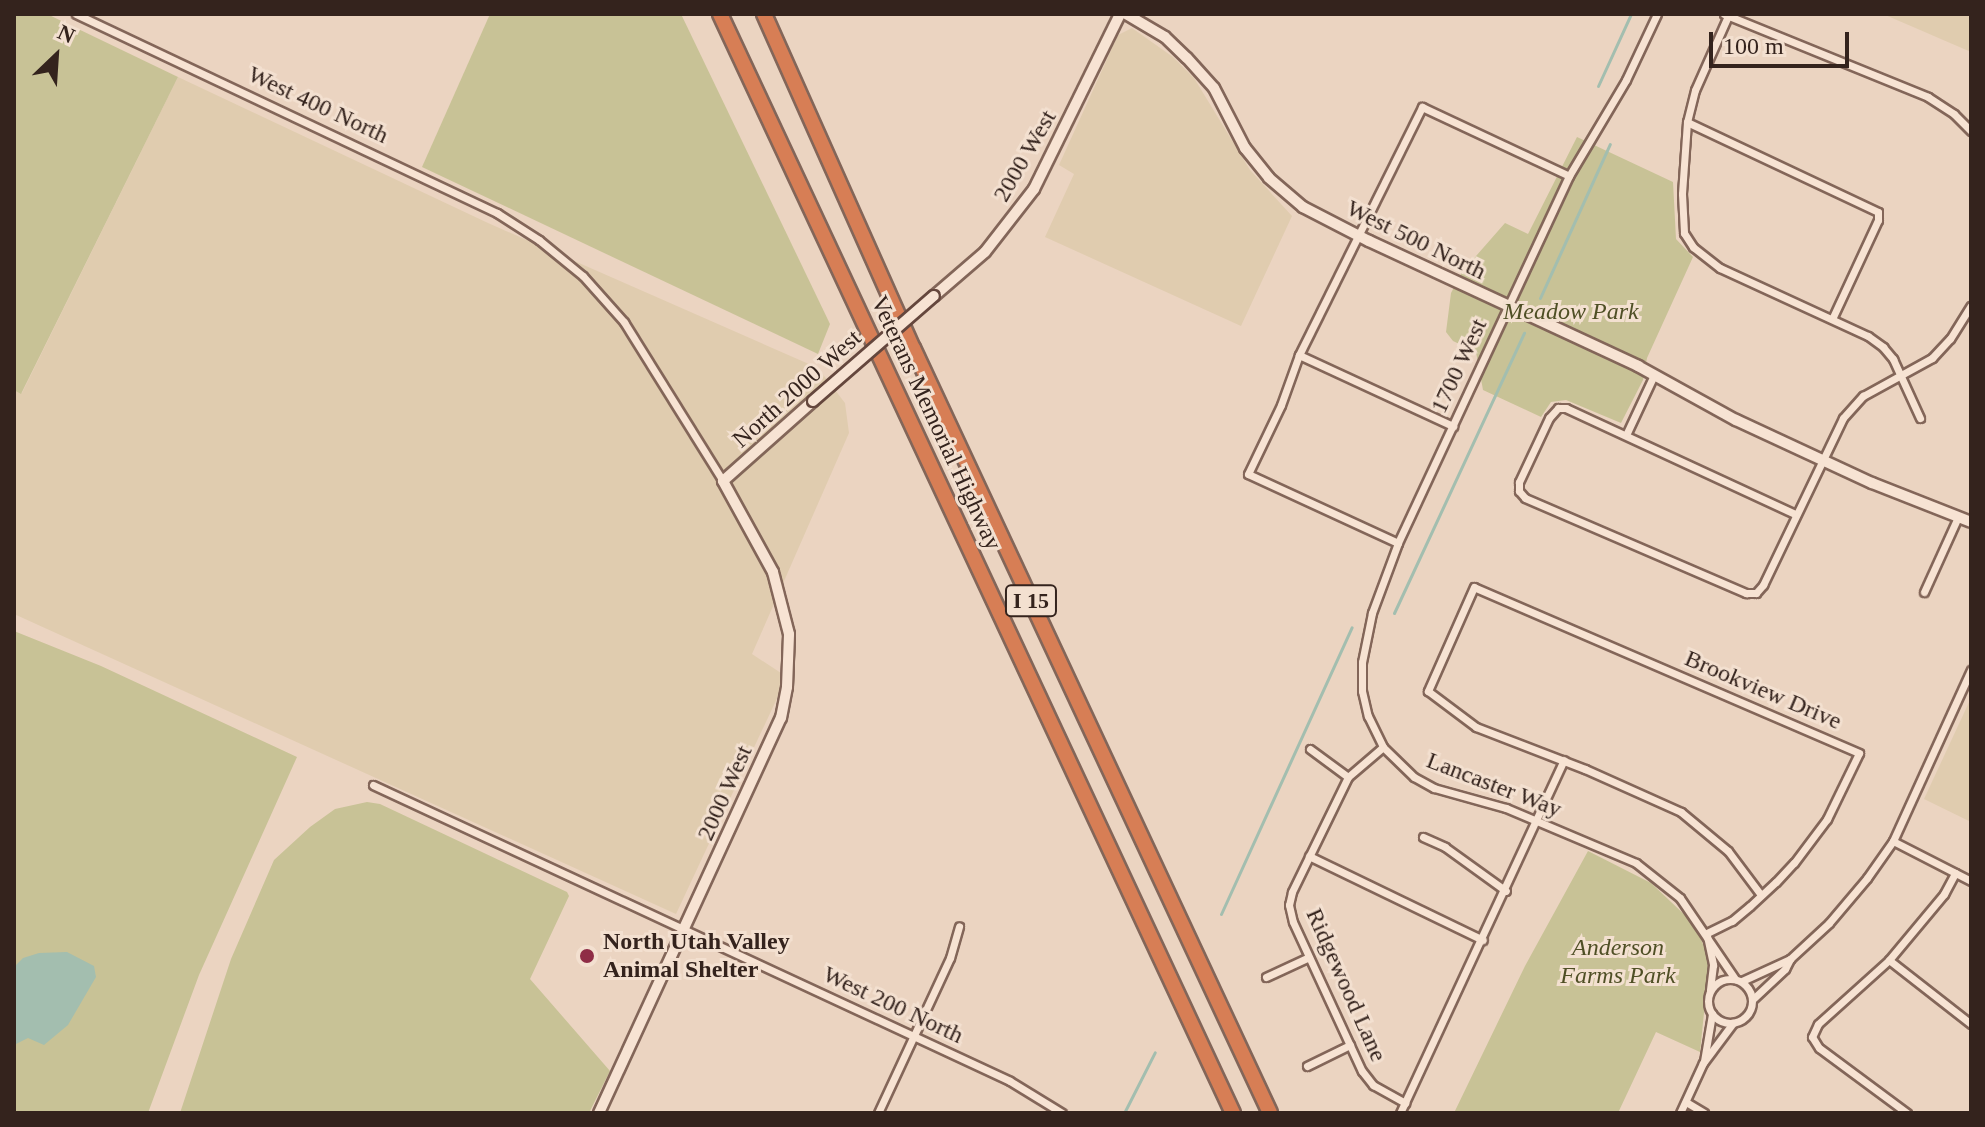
<!DOCTYPE html>
<html>
<head>
<meta charset="utf-8">
<style>
	body { margin:0 }
	#map { position:relative; width:1985px; height:1127px; overflow:hidden; background:#ebd4c1; font-family:"Times New Roman",serif }
	div>[style] { position:absolute }
	[style*='--x'] { left:calc(var(--x)*1px); top:calc(var(--y)*1px); width:calc(var(--w)*1px); rotate:calc(var(--a)*1deg) }
	.farmland>* { inset:0; background:#e0ccaf }
	.green>* { inset:0; background:#c8c296 }
	.water>* { inset:0; background:#a3beaf }
	.stream>* { height:3px; margin:-1.5px; padding:0 1.5px; transform-origin:1.5px; border-radius:1.5px; background:#a3beaf }
	.roads { filter:drop-shadow(2px 0 #836659) drop-shadow(-2px 0 #836659) drop-shadow(0 2px #836659) drop-shadow(0 -2px #836659) }
	.street>* { height:7px; margin:-3.5px; padding:0 3.5px; transform-origin:3.5px; border-radius:3.5px; background:#f7e3d3 }
	.street>.ring { margin:-3.5px; padding:0; box-sizing:content-box; background:none; border:7px solid #f7e3d3; border-radius:50% }
	.secondary>* { height:10px; margin:-5px; padding:0 5px; transform-origin:5px; border-radius:5px; background:#f7e3d3 }
	.highway>* { height:14px; margin:-7px; padding:0 7px; transform-origin:7px; border-radius:7px; background:#d77e55 }
	.bridges { filter:drop-shadow(2px 0 #65473d) drop-shadow(-2px 0 #65473d) drop-shadow(0 2px #65473d) drop-shadow(0 -2px #65473d) }
	.secondary-bridge>* { height:10px; margin:-5px; padding:0 5px; transform-origin:5px; border-radius:5px; background:#f7e3d3 }
	.dots>* { width:22px; height:22px; translate:-50% -50%; box-sizing:border-box; border:4px solid #f3e0d0; border-radius:50% }
	span { translate:-50% -50%; white-space:nowrap; text-align:center; line-height:1.15; -webkit-text-stroke:6px #f3e0d0; paint-order:stroke }
	.shield-label span { padding:2px 6px; background:#f3e0d0; border:2px solid; border-radius:6px; -webkit-text-stroke-width:0 }
	.shield-label { font-size:22px; color:#34231d; font-weight:700 }
	.street-label { font-size:24px; color:#34231d }
	.park-label { font-size:24px; color:#4f4f25; font-style:italic }
	.poi-label { font-size:24px; color:#34231d; font-weight:700 }
	.left { translate:0 -50%; text-align:left }
	.frame { position:absolute; inset:0; border:16px solid #34231d; pointer-events:none }
	.north { position:absolute; left:16px; top:16px; width:80px; height:80px; -webkit-text-stroke:6px #f3e0d0; paint-order:stroke; rotate:25deg; font-size:22px; font-weight:700; line-height:32px; text-align:center; color:#34231d }
	.north::after { content:''; display:block; margin:auto; width:28px; height:36px; background:#34231d; clip-path:polygon(50% 0,100% 100%,50% 72%,0 100%) }
	.scale { position:absolute; left:1709px; top:32px; width:140px; height:36px; box-sizing:border-box; border:4px solid #34231d; border-top:0; padding-left:10px; font-size:24px; line-height:28px; white-space:nowrap; color:#34231d; -webkit-text-stroke:6px #f3e0d0; paint-order:stroke }
</style>
</head>
<body>
<div id="map">
	<div class="farmland">
		<i style="clip-path:polygon(1883px 14px,1971px 14px,1971px 52px)"></i>
		<i style="clip-path:polygon(1132px 28px,1173px 57px,1194px 78px,1250px 170px,1292px 216px,1241px 326px,1045px 237px,1074px 174px,1059px 165px,1118px 35px)"></i>
		<i style="clip-path:polygon(178px 77px,488px 223px,818px 368px,845px 403px,849px 433px,752px 654px,787px 677px,676px 914px,14px 614px,14px 390px,22px 393px)"></i>
		<i style="clip-path:polygon(1971px 698px,1971px 822px,1924px 799px)"></i>
	</div>
	<div class="green">
		<i style="clip-path:polygon(14px 14px,47px 14px,178px 77px,21px 394px,14px 390px)"></i>
		<i style="clip-path:polygon(490px 14px,681px 14px,830px 324px,818px 354px,422px 167px)"></i>
		<i style="clip-path:polygon(1577px 137px,1673px 182px,1676px 239px,1693px 257px,1647px 358px,1643px 380px,1621px 423px,1566px 400px,1551px 402px,1541px 417px,1483px 390px,1476px 352px,1453px 341px,1446px 332px,1451px 293px,1462px 272px,1505px 223px,1528px 234px)"></i>
		<i style="clip-path:polygon(14px 631px,101px 666px,297px 757px,199px 975px,148px 1113px,14px 1113px)"></i>
		<i style="clip-path:polygon(367px 802px,380px 804px,567px 892px,569px 896px,530px 979px,610px 1071px,589px 1113px,180px 1113px,231px 959px,274px 860px,310px 827px,335px 809px)"></i>
		<i style="clip-path:polygon(1588px 851px,1651px 883px,1689px 919px,1701px 939px,1708px 957px,1708px 974px,1700px 1052px,1656px 1032px,1618px 1113px,1454px 1113px,1525px 966px)"></i>
	</div>
	<div class="water">
		<i style="clip-path:polygon(67px 952px,94px 966px,96px 977px,68px 1025px,44px 1045px,28px 1038px,14px 1045px,14px 967px,23px 958px,39px 953px)"></i>
	</div>
	<div class="stream">
		<i style="--x:1598;--y:86;--w:79;--a:-65.4"></i>
		<i style="--x:1540;--y:298;--w:169;--a:-65.6"></i>
		<i style="--x:1394;--y:613;--w:309;--a:-65.1"></i>
		<i style="--x:1221;--y:914;--w:315;--a:-65.5"></i>
		<i style="--x:1124;--y:1113;--w:68;--a:-63.1"></i>
	</div>
	<div class="roads">
		<div class="street">
			<i style="--x:76;--y:14;--w:466;--a:25.3"></i>
			<i style="--x:497;--y:213;--w:50;--a:32.7"></i>
			<i style="--x:539;--y:240;--w:57;--a:39.3"></i>
			<i style="--x:583;--y:276;--w:62;--a:48.3"></i>
			<i style="--x:624;--y:322;--w:187;--a:58.1"></i>
			<i style="--x:1657;--y:14;--w:73;--a:115.2"></i>
			<i style="--x:1626;--y:80;--w:112;--a:120.7"></i>
			<i style="--x:1569;--y:176;--w:405;--a:115"></i>
			<i style="--x:1398;--y:543;--w:75;--a:110.4"></i>
			<i style="--x:1372;--y:613;--w:50;--a:101.5"></i>
			<i style="--x:1362;--y:662;--w:29;--a:90"></i>
			<i style="--x:1362;--y:691;--w:26;--a:77"></i>
			<i style="--x:1368;--y:716;--w:34;--a:64"></i>
			<i style="--x:1383;--y:747;--w:43;--a:44.1"></i>
			<i style="--x:1414;--y:777;--w:23;--a:29"></i>
			<i style="--x:1434;--y:788;--w:75;--a:15.5"></i>
			<i style="--x:1506;--y:808;--w:141;--a:22.9"></i>
			<i style="--x:1636;--y:863;--w:56;--a:38.5"></i>
			<i style="--x:1680;--y:898;--w:98;--a:55.8"></i>
			<i style="--x:1724;--y:14;--w:220;--a:22.1"></i>
			<i style="--x:1928;--y:97;--w:31;--a:33"></i>
			<i style="--x:1954;--y:114;--w:24;--a:45"></i>
			<i style="--x:1728;--y:16;--w:81;--a:114"></i>
			<i style="--x:1695;--y:90;--w:33;--a:104"></i>
			<i style="--x:1687;--y:122;--w:72;--a:94"></i>
			<i style="--x:1682;--y:194;--w:39;--a:87"></i>
			<i style="--x:1684;--y:233;--w:17;--a:57"></i>
			<i style="--x:1693;--y:247;--w:34;--a:38"></i>
			<i style="--x:1720;--y:268;--w:163;--a:24.7"></i>
			<i style="--x:1868;--y:336;--w:19;--a:36"></i>
			<i style="--x:1883;--y:347;--w:16;--a:50"></i>
			<i style="--x:1893;--y:359;--w:65;--a:65.4"></i>
			<i style="--x:1687;--y:122;--w:211;--a:25.2"></i>
			<i style="--x:1878;--y:212;--w:8;--a:90"></i>
			<i style="--x:1878;--y:220;--w:109;--a:114.9"></i>
			<i style="--x:1299;--y:355;--w:170;--a:24.8"></i>
			<i style="--x:1626;--y:435;--w:66;--a:-65"></i>
			<i style="--x:1795;--y:514;--w:252;--a:-155.2"></i>
			<i style="--x:1566;--y:408;--w:8;--a:180"></i>
			<i style="--x:1558;--y:408;--w:13;--a:132"></i>
			<i style="--x:1549;--y:418;--w:71;--a:115.1"></i>
			<i style="--x:1519;--y:482;--w:9;--a:90"></i>
			<i style="--x:1519;--y:491;--w:9;--a:49"></i>
			<i style="--x:1525;--y:498;--w:241;--a:23.3"></i>
			<i style="--x:1746;--y:593;--w:10;--a:0"></i>
			<i style="--x:1756;--y:593;--w:11;--a:-49"></i>
			<i style="--x:1763;--y:585;--w:185;--a:-64.4"></i>
			<i style="--x:1843;--y:418;--w:30;--a:-48"></i>
			<i style="--x:1863;--y:396;--w:79;--a:-28.8"></i>
			<i style="--x:1932;--y:358;--w:26;--a:-47"></i>
			<i style="--x:1950;--y:339;--w:39;--a:-58"></i>
			<i style="--x:1398;--y:543;--w:165;--a:-155.3"></i>
			<i style="--x:1248;--y:474;--w:76;--a:-64.4"></i>
			<i style="--x:1281;--y:405;--w:53;--a:-70.2"></i>
			<i style="--x:1299;--y:355;--w:277;--a:-63.6"></i>
			<i style="--x:1422;--y:107;--w:162;--a:25.1"></i>
			<i style="--x:1924;--y:592;--w:82;--a:-65.6"></i>
			<i style="--x:1383;--y:747;--w:46;--a:139.4"></i>
			<i style="--x:1348;--y:777;--w:128;--a:116"></i>
			<i style="--x:1292;--y:892;--w:13;--a:103"></i>
			<i style="--x:1289;--y:905;--w:17;--a:77"></i>
			<i style="--x:1293;--y:922;--w:164;--a:65.2"></i>
			<i style="--x:1362;--y:1071;--w:18;--a:52"></i>
			<i style="--x:1373;--y:1085;--w:37;--a:29"></i>
			<i style="--x:1310;--y:749;--w:47;--a:36.4"></i>
			<i style="--x:373;--y:785;--w:702;--a:24.92"></i>
			<i style="--x:1010;--y:1081;--w:61;--a:31.6"></i>
			<i style="--x:1423;--y:837;--w:24;--a:24"></i>
			<i style="--x:1445;--y:847;--w:75;--a:35.8"></i>
			<i style="--x:1893;--y:841;--w:88;--a:27.1"></i>
			<i style="--x:1309;--y:856;--w:193;--a:25.8"></i>
			<i style="--x:1707;--y:933;--w:28;--a:-26"></i>
			<i style="--x:1732;--y:921;--w:23;--a:-40"></i>
			<i style="--x:1750;--y:906;--w:35;--a:-43"></i>
			<i style="--x:1776;--y:882;--w:26;--a:-47"></i>
			<i style="--x:1794;--y:863;--w:55;--a:-53.1"></i>
			<i style="--x:1827;--y:819;--w:73;--a:-64.1"></i>
			<i style="--x:1859;--y:753;--w:419;--a:-156.7"></i>
			<i style="--x:1474;--y:587;--w:114;--a:113.9"></i>
			<i style="--x:1428;--y:691;--w:60;--a:36.9"></i>
			<i style="--x:1476;--y:727;--w:117;--a:21.1"></i>
			<i style="--x:1585;--y:769;--w:105;--a:24.1"></i>
			<i style="--x:1681;--y:812;--w:61;--a:39.7"></i>
			<i style="--x:1728;--y:851;--w:55;--a:53.1"></i>
			<i style="--x:1707;--y:936;--w:30;--a:78"></i>
			<i style="--x:1713;--y:965;--w:25;--a:97"></i>
			<i style="--x:1889;--y:960;--w:104;--a:38"></i>
			<i style="--x:1266;--y:977;--w:47;--a:-24.9"></i>
			<i class="ring" style="left:1708px;top:979px;width:37px;height:37px"></i>
			<i style="--x:1742;--y:981;--w:53;--a:-24.6"></i>
			<i style="--x:1790;--y:959;--w:53;--a:-42.7"></i>
			<i style="--x:1829;--y:923;--w:59;--a:-49.8"></i>
			<i style="--x:1867;--y:878;--w:45;--a:-54.9"></i>
			<i style="--x:1893;--y:841;--w:188;--a:-65.5"></i>
			<i style="--x:1753;--y:999;--w:44;--a:-43.2"></i>
			<i style="--x:1785;--y:969;--w:11;--a:-63"></i>
			<i style="--x:1704;--y:1061;--w:48;--a:-80.3"></i>
			<i style="--x:1307;--y:1066;--w:48;--a:-26"></i>
			<i style="--x:1686;--y:1102;--w:21;--a:31"></i>
			<i style="--x:878;--y:1113;--w:171;--a:-65.1"></i>
			<i style="--x:950;--y:958;--w:33;--a:-74"></i>
			<i style="--x:1400;--y:1113;--w:389;--a:-65.1"></i>
			<i style="--x:1680;--y:1113;--w:55;--a:-65.3"></i>
			<i style="--x:1703;--y:1063;--w:50;--a:-53.1"></i>
			<i style="--x:1907;--y:1113;--w:109;--a:-143.5"></i>
			<i style="--x:1819;--y:1048;--w:13;--a:-122"></i>
			<i style="--x:1812;--y:1037;--w:14;--a:-65"></i>
			<i style="--x:1818;--y:1024;--w:96;--a:-42"></i>
			<i style="--x:1889;--y:960;--w:86;--a:-50.2"></i>
			<i style="--x:1944;--y:894;--w:24;--a:-62"></i>
		</div>
		<div class="secondary">
			<i style="--x:1126;--y:14;--w:45;--a:30.5"></i>
			<i style="--x:1165;--y:37;--w:30;--a:44"></i>
			<i style="--x:1187;--y:58;--w:40;--a:48"></i>
			<i style="--x:1214;--y:88;--w:68;--a:62.7"></i>
			<i style="--x:1245;--y:148;--w:38;--a:51"></i>
			<i style="--x:1269;--y:178;--w:45;--a:40.5"></i>
			<i style="--x:1303;--y:207;--w:74;--a:27.3"></i>
			<i style="--x:1369;--y:241;--w:297;--a:24.9"></i>
			<i style="--x:1638;--y:366;--w:112;--a:28.9"></i>
			<i style="--x:1736;--y:420;--w:150;--a:24.9"></i>
			<i style="--x:1872;--y:483;--w:106;--a:21.5"></i>
			<i style="--x:934;--y:296;--w:67;--a:-40.8"></i>
			<i style="--x:985;--y:252;--w:80;--a:-52.1"></i>
			<i style="--x:1034;--y:189;--w:195;--a:-63.8"></i>
			<i style="--x:599;--y:1113;--w:435;--a:-65.3"></i>
			<i style="--x:781;--y:718;--w:32;--a:-79"></i>
			<i style="--x:787;--y:687;--w:53;--a:-87.8"></i>
			<i style="--x:789;--y:634;--w:64;--a:-104.5"></i>
			<i style="--x:773;--y:572;--w:104;--a:-118.8"></i>
			<i style="--x:723;--y:481;--w:120;--a:-41.6"></i>
		</div>
		<div class="highway">
			<i style="--x:720;--y:14;--w:1213;--a:64.98"></i>
			<i style="--x:764;--y:14;--w:366;--a:66"></i>
			<i style="--x:913;--y:348;--w:844;--a:64.98"></i>
		</div>
	</div>
	<div class="bridges">
		<div class="secondary-bridge">
			<i style="--x:813;--y:401;--w:160;--a:-41"></i>
		</div>
	</div>
	<div class="dots">
		<i style="left:587px;top:956px;background:#8f2d46"></i>
	</div>
	<div class="shield-label">
		<span style="left:1031px;top:601px">I 15</span>
	</div>
	<div class="street-label">
		<span style="left:318px;top:105px;rotate:25deg">West 400 North</span>
		<span style="left:1025px;top:156px;rotate:-60deg">2000 West</span>
		<span style="left:1416px;top:240px;rotate:26deg">West 500 North</span>
		<span style="left:1459px;top:366px;rotate:-65deg">1700 West</span>
		<span style="left:797px;top:389px;rotate:-42deg">North 2000 West</span>
		<span style="left:936px;top:423px;rotate:65deg">Veterans Memorial Highway</span>
		<span style="left:1763px;top:690px;rotate:23deg">Brookview Drive</span>
		<span style="left:1494px;top:785px;rotate:21deg">Lancaster Way</span>
		<span style="left:725px;top:793px;rotate:-66deg">2000 West</span>
		<span style="left:1346px;top:985px;rotate:66deg">Ridgewood Lane</span>
		<span style="left:893px;top:1005px;rotate:25deg">West 200 North</span>
	</div>
	<div class="park-label">
		<span style="left:1571px;top:312px">Meadow Park</span>
		<span style="left:1618px;top:962px">Anderson<br>Farms Park</span>
	</div>
	<div class="poi-label">
		<span class="left" style="left:603px;top:956px">North Utah Valley<br>Animal Shelter</span>
	</div>
	<div class="frame"></div>
	<div class="north">N</div>
	<div class="scale">100 m</div>
</div>
</body>
</html>
